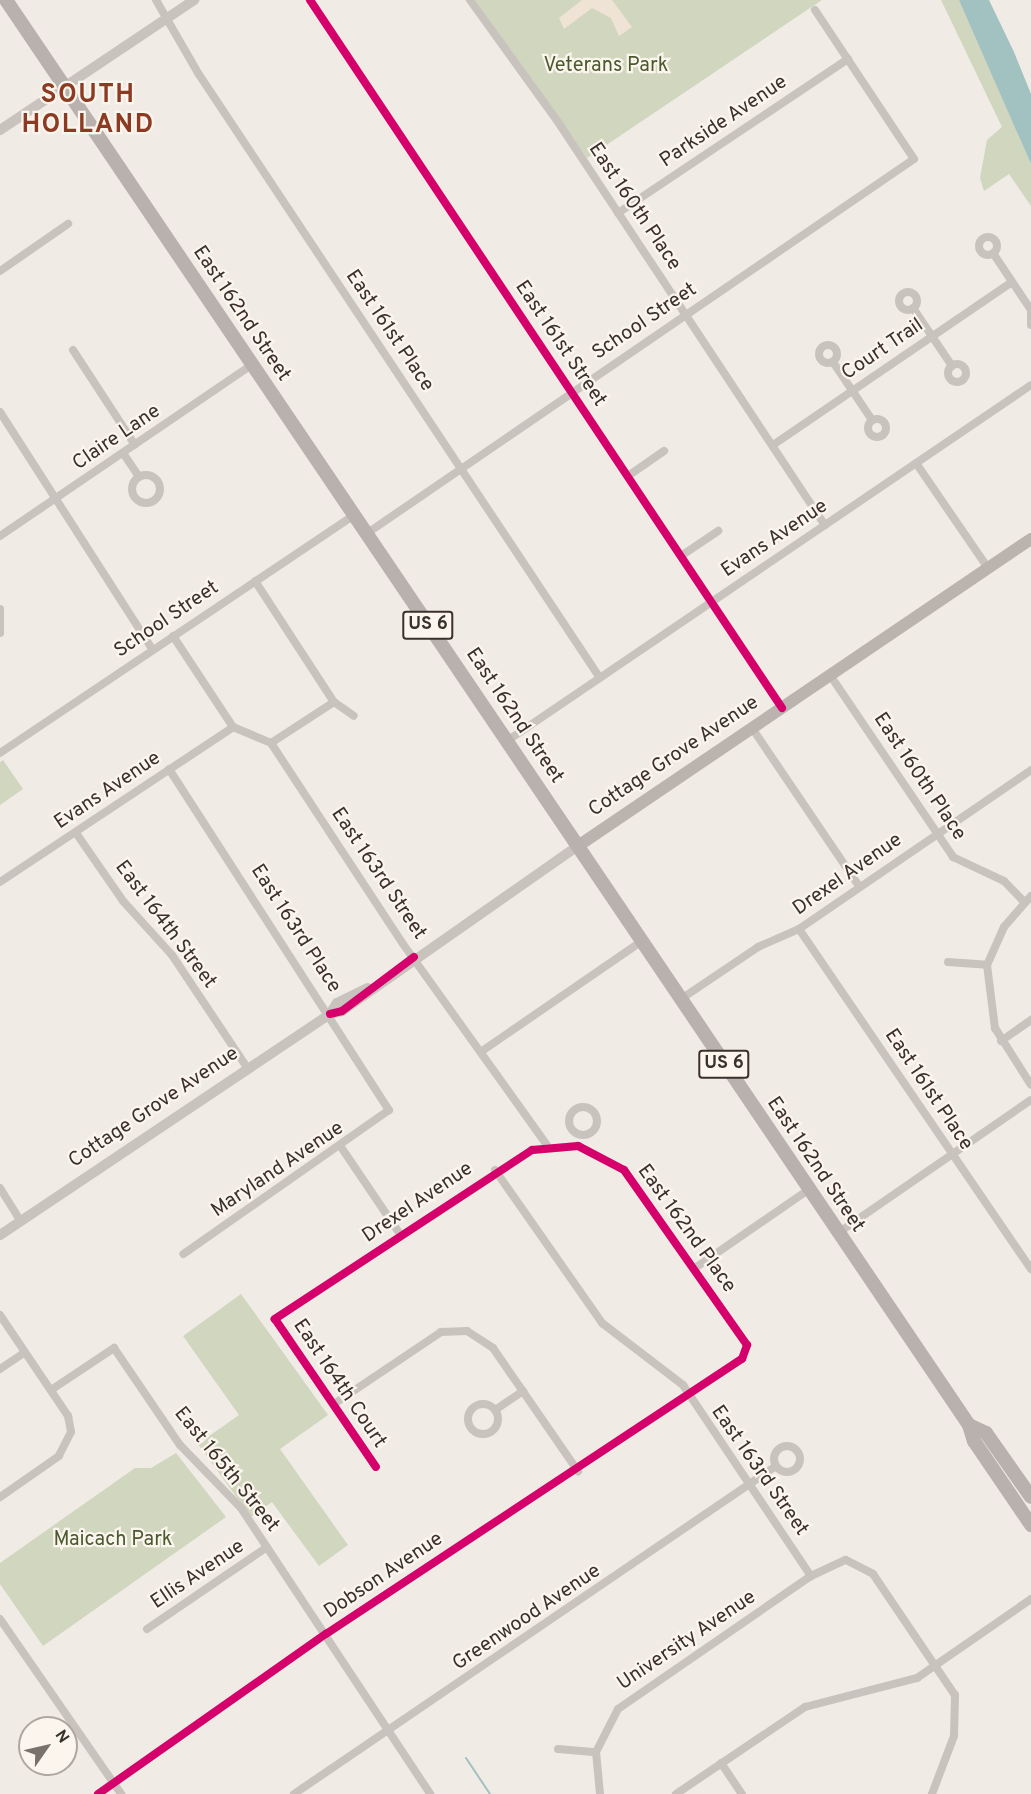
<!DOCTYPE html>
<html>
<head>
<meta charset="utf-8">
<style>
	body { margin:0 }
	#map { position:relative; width:1031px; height:1794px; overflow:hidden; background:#f0ebe5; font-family:Overpass,sans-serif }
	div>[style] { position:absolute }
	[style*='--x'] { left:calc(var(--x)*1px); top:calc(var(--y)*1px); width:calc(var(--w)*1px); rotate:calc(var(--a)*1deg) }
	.green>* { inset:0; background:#d1d6bf }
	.plaza>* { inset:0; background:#eee3d5 }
	.water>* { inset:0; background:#a1c2c1 }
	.stream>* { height:2px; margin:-1px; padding:0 1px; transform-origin:1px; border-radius:1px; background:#a1c2c1 }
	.minor>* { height:8px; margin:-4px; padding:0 4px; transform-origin:4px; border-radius:4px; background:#c9c3be }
	.minor>.ring { margin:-4px; padding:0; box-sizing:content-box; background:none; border:8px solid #c9c3be; border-radius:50% }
	.tertiary>* { height:10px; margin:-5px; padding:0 5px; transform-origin:5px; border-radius:5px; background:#c9c3be }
	.secondary>* { height:12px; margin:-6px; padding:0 6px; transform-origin:6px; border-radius:6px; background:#bab3ae }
	.primary>* { height:14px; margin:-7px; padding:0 7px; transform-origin:7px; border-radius:7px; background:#b8b1ad }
	.cycleway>* { height:8px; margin:-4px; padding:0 4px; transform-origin:4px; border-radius:4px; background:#d6006c }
	span { translate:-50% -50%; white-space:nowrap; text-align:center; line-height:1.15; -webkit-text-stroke:4.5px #fbf5ee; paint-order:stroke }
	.shield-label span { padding:2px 4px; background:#fbf5ee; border:2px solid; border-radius:4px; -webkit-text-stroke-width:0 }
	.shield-label { font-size:18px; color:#3b302b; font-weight:700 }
	.park-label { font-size:20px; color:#4a5a2e }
	.street-label { font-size:20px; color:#3b302b }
	.district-label { font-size:26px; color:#8c3b22; font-weight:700; letter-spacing:1.5px }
	.north { position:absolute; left:18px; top:1716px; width:60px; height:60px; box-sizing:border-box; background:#fbf5ee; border:2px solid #aea6a0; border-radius:50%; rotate:56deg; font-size:16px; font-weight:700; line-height:24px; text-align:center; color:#3b302b }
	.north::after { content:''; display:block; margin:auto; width:21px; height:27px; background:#7a716c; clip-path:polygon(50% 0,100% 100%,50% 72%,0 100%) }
</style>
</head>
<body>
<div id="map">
	<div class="green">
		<i style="clip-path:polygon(475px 0,822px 0,587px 158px)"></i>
		<i style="clip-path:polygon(941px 0,959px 0,968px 17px,1031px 164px,1031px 206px,1009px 174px,984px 191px,980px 178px,987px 140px,1002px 127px)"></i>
		<i style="clip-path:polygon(3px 760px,23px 789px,0 805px,0 762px)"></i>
		<i style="clip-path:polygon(241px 1294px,328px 1415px,280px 1449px,348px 1545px,319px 1566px,272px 1502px,251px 1517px,198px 1444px,239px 1415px,183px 1336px)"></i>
		<i style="clip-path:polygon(176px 1453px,226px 1517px,43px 1646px,0 1584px,0 1563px,135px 1468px,151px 1468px)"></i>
	</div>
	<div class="plaza">
		<i style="clip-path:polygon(582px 0,612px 0,632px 27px,619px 36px,611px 18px,592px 8px,564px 29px,559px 18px)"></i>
	</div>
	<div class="water">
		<i style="clip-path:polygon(959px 0,989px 0,1014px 52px,1031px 94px,1031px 164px)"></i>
	</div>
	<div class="stream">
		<i style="--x:466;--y:1758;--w:43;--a:56.3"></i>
	</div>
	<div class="minor">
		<i style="--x:156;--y:0;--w:84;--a:60.1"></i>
		<i style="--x:198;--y:73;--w:726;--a:56.4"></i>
		<i style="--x:310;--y:0;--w:851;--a:56.31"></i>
		<i style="--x:470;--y:0;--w:154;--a:54.2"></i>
		<i style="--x:560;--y:125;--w:480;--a:56.5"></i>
		<i style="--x:618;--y:213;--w:277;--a:-33.8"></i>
		<i class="ring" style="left:979px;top:237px;width:10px;height:10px"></i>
		<i style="--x:993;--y:253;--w:69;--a:56.3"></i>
		<i style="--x:0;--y:271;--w:83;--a:-34.7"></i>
		<i class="ring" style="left:899px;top:292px;width:10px;height:10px"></i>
		<i style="--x:913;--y:308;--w:70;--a:56.1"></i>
		<i style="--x:1031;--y:312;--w:13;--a:90"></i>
		<i class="ring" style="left:819px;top:345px;width:10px;height:10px"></i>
		<i style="--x:73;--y:350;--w:113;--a:56.9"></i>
		<i style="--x:833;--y:362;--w:70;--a:56.1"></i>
		<i class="ring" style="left:948px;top:364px;width:10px;height:10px"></i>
		<i style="--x:0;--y:412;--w:283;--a:57.3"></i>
		<i class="ring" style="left:868px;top:419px;width:10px;height:10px"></i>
		<i style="--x:773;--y:445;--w:289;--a:-34.3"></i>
		<i style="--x:123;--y:453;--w:29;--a:56"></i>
		<i style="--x:916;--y:463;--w:127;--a:55.6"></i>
		<i class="ring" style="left:132px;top:475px;width:20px;height:20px"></i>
		<i style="--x:628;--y:476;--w:44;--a:-34.8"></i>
		<i style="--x:366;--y:534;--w:664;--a:-34.38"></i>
		<i style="--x:914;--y:159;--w:179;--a:-123.6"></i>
		<i style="--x:0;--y:536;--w:305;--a:-34.2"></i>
		<i style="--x:681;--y:556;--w:45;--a:-34"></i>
		<i style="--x:255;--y:581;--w:145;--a:56.9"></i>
		<i style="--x:334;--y:702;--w:24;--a:35"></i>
		<i style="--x:0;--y:609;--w:24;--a:90"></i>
		<i style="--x:173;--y:636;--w:109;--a:56.6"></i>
		<i style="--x:233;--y:727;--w:41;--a:22.8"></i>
		<i style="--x:271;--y:743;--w:240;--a:56.7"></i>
		<i style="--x:403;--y:944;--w:247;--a:54.4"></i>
		<i style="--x:830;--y:675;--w:220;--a:55.9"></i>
		<i style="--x:953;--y:857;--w:56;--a:25.2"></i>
		<i style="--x:1004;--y:881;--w:28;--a:46"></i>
		<i style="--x:752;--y:728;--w:191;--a:55.9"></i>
		<i style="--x:507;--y:741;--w:633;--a:-34.19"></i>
		<i style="--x:271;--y:743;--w:75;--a:-33.1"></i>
		<i style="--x:0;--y:753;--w:427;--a:-33.9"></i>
		<i style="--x:169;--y:769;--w:406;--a:57.2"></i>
		<i style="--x:389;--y:1110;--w:251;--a:145"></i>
		<i style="--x:76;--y:833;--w:83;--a:55.3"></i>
		<i style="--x:123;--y:901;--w:73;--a:47.8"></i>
		<i style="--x:172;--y:955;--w:137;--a:56.3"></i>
		<i style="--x:0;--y:882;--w:280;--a:-33.6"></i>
		<i style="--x:1031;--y:896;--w:41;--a:131.1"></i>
		<i style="--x:1004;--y:927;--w:42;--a:114.1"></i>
		<i style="--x:987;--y:965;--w:64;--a:82.8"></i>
		<i style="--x:995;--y:1028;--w:67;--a:57.7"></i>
		<i style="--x:799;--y:929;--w:412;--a:55.7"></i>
		<i style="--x:948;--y:962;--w:39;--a:4"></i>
		<i style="--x:681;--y:999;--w:93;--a:-34"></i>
		<i style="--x:758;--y:947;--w:45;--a:-23.7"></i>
		<i style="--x:799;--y:929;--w:281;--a:-34.4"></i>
		<i style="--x:1001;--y:1041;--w:37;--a:-35"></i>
		<i style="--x:482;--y:1051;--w:194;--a:-34.5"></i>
		<i class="ring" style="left:569px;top:1107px;width:20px;height:20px"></i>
		<i style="--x:341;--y:1147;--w:105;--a:55.9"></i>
		<i style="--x:495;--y:1170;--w:187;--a:55"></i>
		<i style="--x:602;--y:1323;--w:102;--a:37.4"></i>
		<i style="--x:683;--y:1385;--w:230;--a:56.2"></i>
		<i style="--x:0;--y:1188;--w:39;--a:58"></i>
		<i style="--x:838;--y:1233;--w:234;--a:-34.6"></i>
		<i style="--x:695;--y:1268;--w:137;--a:-34.6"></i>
		<i style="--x:0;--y:1315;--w:122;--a:56"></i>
		<i style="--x:68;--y:1416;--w:16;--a:79"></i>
		<i style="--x:71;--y:1432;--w:27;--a:117"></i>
		<i style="--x:59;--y:1456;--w:72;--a:145.2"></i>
		<i style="--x:0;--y:1369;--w:30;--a:-34"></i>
		<i style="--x:51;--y:1390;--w:76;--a:-33.7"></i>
		<i style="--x:114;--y:1348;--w:117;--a:55.8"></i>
		<i style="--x:180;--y:1445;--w:88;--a:45.9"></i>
		<i style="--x:241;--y:1508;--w:343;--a:56.5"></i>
		<i style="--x:334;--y:1404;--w:129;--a:-33.9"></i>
		<i style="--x:441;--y:1332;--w:26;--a:-2"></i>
		<i style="--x:467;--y:1331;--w:31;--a:33"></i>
		<i style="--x:493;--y:1348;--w:150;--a:55.4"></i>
		<i class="ring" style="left:468px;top:1404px;width:22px;height:22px"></i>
		<i style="--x:495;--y:1410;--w:34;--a:-34"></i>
		<i class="ring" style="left:774px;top:1446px;width:18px;height:18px"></i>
		<i style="--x:0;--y:1619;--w:213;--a:55.3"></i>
		<i style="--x:147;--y:1629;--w:145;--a:-34.3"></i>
		<i style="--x:558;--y:1749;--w:38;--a:5"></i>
		<i style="--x:721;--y:1763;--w:37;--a:56"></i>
		<i style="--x:98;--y:1794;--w:279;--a:-35.1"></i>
		<i style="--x:326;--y:1634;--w:499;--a:-33.5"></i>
		<i style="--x:742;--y:1359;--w:15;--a:-70"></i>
		<i style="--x:747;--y:1345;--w:214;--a:-125.1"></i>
		<i style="--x:624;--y:1170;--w:52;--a:-152.4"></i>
		<i style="--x:578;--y:1146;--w:46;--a:175"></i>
		<i style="--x:532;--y:1150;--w:308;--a:146.7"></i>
		<i style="--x:275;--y:1319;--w:179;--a:55.7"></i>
		<i style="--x:294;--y:1794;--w:583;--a:-34.24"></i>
		<i style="--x:600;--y:1794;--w:42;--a:-95.4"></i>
		<i style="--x:596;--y:1752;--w:48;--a:-62.9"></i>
		<i style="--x:618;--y:1709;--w:234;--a:-34.6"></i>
		<i style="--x:811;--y:1576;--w:38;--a:-25"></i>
		<i style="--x:846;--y:1560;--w:30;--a:27"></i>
		<i style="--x:873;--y:1574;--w:146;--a:55.9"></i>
		<i style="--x:955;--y:1695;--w:41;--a:91.4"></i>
		<i style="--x:954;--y:1736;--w:62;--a:110.8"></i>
		<i style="--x:676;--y:1794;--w:156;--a:-34"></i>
		<i style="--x:805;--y:1707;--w:116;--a:-14.5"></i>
		<i style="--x:917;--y:1678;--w:139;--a:-34.7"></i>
	</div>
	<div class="tertiary">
		<i style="--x:0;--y:130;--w:234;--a:-33.8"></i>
		<i style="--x:330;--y:1014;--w:13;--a:-58"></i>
		<i style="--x:337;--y:1003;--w:34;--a:-26"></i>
		<i style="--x:0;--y:1235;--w:397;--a:-33.8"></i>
		<i style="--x:330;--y:1014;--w:12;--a:-14"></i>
		<i style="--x:342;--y:1011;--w:288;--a:-35"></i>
	</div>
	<div class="secondary">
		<i style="--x:578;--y:846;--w:547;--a:-34.13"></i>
	</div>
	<div class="primary">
		<i style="--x:6;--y:0;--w:1720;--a:55.95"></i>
		<i style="--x:969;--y:1425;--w:17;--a:73"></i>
		<i style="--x:974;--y:1441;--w:102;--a:55.8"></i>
		<i style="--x:969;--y:1425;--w:19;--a:25"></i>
		<i style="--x:986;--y:1433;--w:78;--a:54.9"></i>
	</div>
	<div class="cycleway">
		<i style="--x:310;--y:0;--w:851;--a:56.31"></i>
		<i style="--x:330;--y:1014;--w:12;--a:-14"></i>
		<i style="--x:342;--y:1011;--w:90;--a:-36.9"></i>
		<i style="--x:98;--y:1794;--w:279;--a:-35.1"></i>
		<i style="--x:326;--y:1634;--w:499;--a:-33.5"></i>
		<i style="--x:742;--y:1359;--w:15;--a:-70"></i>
		<i style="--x:747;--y:1345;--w:214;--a:-125.1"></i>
		<i style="--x:624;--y:1170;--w:52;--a:-152.4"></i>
		<i style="--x:578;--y:1146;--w:46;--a:175"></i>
		<i style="--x:532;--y:1150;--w:308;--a:146.7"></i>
		<i style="--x:275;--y:1319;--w:179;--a:55.7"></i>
	</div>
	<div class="shield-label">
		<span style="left:428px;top:625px">US 6</span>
		<span style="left:724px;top:1064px">US 6</span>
	</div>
	<div class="park-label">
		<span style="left:606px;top:66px">Veterans Park</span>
		<span style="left:113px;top:1540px">Maicach Park</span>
	</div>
	<div class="street-label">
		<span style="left:724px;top:122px;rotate:-34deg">Parkside Avenue</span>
		<span style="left:634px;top:207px;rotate:56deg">East 160th Place</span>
		<span style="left:241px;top:314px;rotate:56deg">East 162nd Street</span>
		<span style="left:645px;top:322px;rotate:-34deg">School Street</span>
		<span style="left:389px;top:331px;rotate:56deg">East 161st Place</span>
		<span style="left:560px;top:344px;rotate:56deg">East 161st Street</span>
		<span style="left:883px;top:350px;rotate:-34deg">Court Trail</span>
		<span style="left:117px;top:438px;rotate:-34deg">Claire Lane</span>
		<span style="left:775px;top:539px;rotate:-34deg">Evans Avenue</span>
		<span style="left:167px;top:620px;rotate:-34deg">School Street</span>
		<span style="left:514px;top:716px;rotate:56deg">East 162nd Street</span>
		<span style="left:674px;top:757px;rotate:-34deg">Cottage Grove Avenue</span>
		<span style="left:919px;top:777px;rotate:56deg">East 160th Place</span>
		<span style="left:108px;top:791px;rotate:-34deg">Evans Avenue</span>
		<span style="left:378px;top:874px;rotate:56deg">East 163rd Street</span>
		<span style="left:848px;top:875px;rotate:-35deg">Drexel Avenue</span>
		<span style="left:165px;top:925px;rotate:53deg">East 164th Street</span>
		<span style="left:295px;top:929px;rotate:57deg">East 163rd Place</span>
		<span style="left:928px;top:1090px;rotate:56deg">East 161st Place</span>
		<span style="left:154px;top:1108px;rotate:-34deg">Cottage Grove Avenue</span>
		<span style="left:815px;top:1165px;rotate:56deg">East 162nd Street</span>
		<span style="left:278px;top:1170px;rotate:-34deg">Maryland Avenue</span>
		<span style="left:418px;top:1203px;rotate:-34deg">Drexel Avenue</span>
		<span style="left:686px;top:1229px;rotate:54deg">East 162nd Place</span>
		<span style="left:339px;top:1384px;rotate:56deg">East 164th Court</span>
		<span style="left:226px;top:1470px;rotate:51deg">East 165th Street</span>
		<span style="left:759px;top:1471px;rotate:55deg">East 163rd Street</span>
		<span style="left:198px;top:1575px;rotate:-34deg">Ellis Avenue</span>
		<span style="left:384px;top:1576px;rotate:-34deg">Dobson Avenue</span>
		<span style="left:527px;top:1618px;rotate:-34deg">Greenwood Avenue</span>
		<span style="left:687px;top:1641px;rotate:-34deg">University Avenue</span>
	</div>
	<div class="district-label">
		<span style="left:88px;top:111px">SOUTH<br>HOLLAND</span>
	</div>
	<div class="north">N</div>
</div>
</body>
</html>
